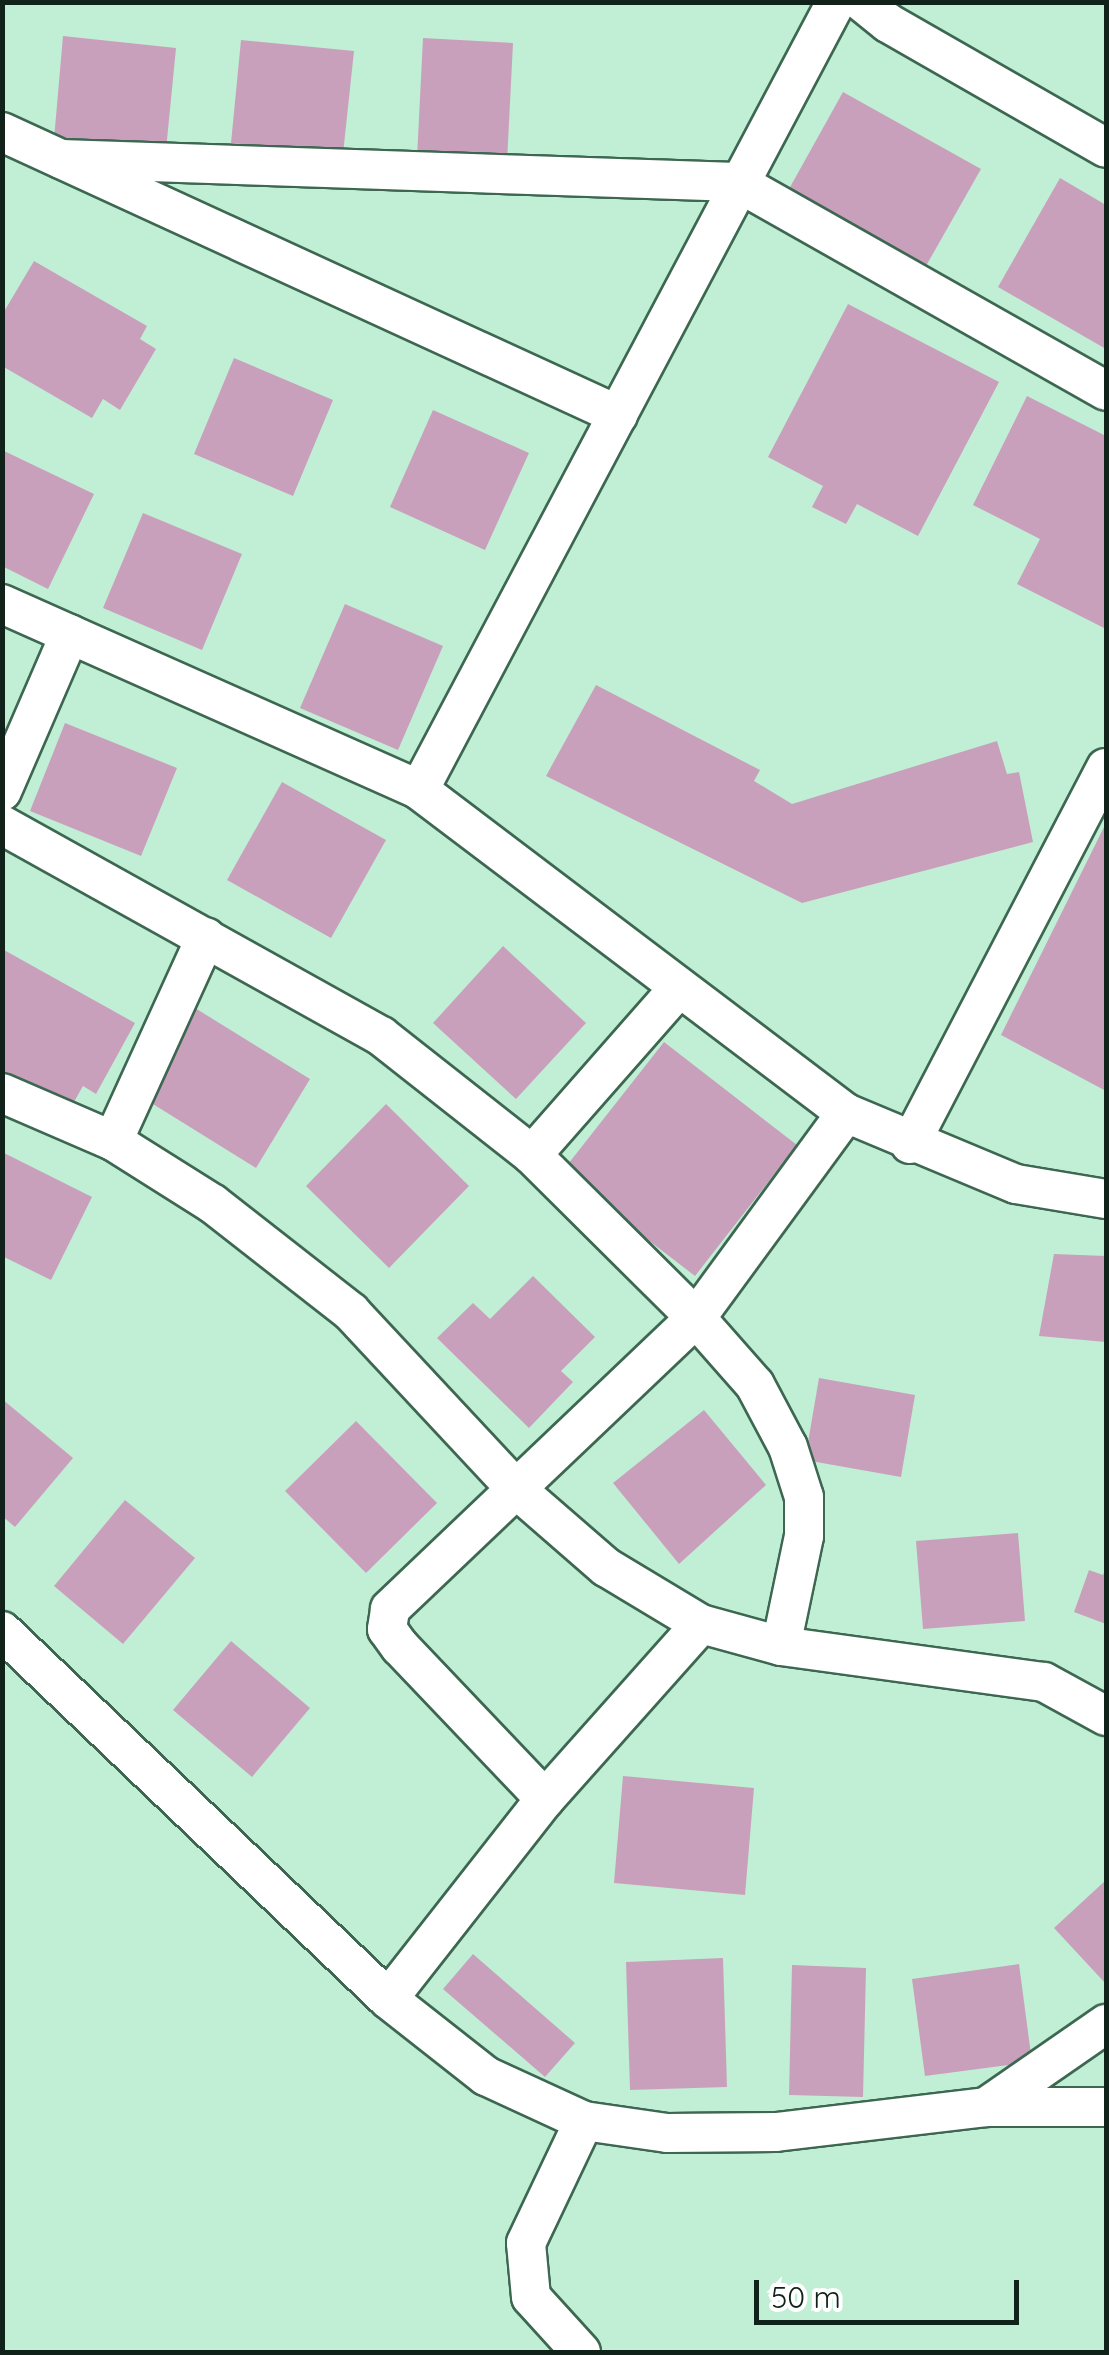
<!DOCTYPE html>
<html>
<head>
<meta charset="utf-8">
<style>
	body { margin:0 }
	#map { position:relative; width:1109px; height:2355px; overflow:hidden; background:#c1efd5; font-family:Quicksand,sans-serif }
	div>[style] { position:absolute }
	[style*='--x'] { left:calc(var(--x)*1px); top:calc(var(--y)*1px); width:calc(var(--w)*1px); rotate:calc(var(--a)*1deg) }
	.building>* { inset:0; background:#c9a0bb }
	.roads { filter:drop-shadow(2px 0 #3d6751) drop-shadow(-2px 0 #3d6751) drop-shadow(0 2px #3d6751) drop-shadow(0 -2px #3d6751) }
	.minor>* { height:38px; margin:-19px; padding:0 19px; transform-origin:19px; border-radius:19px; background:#fff }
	span { translate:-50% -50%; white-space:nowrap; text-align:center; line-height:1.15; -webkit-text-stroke:8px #fff; paint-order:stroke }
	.frame { position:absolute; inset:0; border:5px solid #102219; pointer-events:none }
	.scale { position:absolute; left:754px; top:2280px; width:265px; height:45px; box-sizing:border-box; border:5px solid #102219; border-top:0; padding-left:12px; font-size:30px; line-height:35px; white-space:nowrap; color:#102219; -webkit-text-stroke:8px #fff; paint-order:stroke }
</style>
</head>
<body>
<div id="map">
	<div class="building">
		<i style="clip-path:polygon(63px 36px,176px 48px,166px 150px,54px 139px)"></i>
		<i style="clip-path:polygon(423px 38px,513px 43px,507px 162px,417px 158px)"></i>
		<i style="clip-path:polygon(241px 40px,354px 51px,343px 154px,231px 143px)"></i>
		<i style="clip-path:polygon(843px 92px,981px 169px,926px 266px,789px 189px)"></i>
		<i style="clip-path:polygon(1060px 178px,1106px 205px,1106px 349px,998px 287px)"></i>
		<i style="clip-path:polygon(34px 261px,147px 326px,140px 339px,156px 349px,120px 410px,103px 399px,92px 418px,2px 366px,2px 315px)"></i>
		<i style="clip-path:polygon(848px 304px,999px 382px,918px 536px,857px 504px,846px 524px,812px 507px,823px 486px,768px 457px)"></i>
		<i style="clip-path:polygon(234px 358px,333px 400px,293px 496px,194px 454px)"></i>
		<i style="clip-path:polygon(1027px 396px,1106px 436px,1104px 628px,1017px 584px,1040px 539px,973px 505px)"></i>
		<i style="clip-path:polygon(433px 410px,529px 453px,485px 550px,390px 507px)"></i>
		<i style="clip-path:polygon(2px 450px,94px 494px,48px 589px,2px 566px)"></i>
		<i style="clip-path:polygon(143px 513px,242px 554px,202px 650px,103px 608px)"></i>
		<i style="clip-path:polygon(345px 604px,443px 646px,398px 750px,300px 708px)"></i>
		<i style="clip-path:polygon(596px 685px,760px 770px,754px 781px,792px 804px,997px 741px,1007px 774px,1019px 772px,1033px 842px,802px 903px,546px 776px)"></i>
		<i style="clip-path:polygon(65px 723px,177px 768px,141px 856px,30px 811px)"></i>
		<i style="clip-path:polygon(282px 782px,386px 840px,331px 938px,227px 880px)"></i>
		<i style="clip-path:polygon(1106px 823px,1106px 1091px,1001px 1035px)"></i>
		<i style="clip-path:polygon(503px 946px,586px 1023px,516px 1099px,433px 1023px)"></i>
		<i style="clip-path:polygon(4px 950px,135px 1023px,96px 1094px,83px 1086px,70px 1109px,2px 1072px)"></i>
		<i style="clip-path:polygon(195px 1008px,310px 1079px,256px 1168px,140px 1096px)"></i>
		<i style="clip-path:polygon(664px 1042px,797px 1145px,695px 1276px,561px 1173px)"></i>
		<i style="clip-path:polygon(386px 1104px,469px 1186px,389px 1268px,306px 1186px)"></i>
		<i style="clip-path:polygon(2px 1152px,92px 1197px,51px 1280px,2px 1256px)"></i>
		<i style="clip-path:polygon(1054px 1254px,1106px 1256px,1106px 1342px,1039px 1336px)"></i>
		<i style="clip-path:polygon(533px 1276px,595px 1337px,561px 1371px,573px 1382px,529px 1428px,437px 1338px,473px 1303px,490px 1319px)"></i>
		<i style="clip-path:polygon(819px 1378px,915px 1395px,901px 1477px,805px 1460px)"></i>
		<i style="clip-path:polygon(2px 1399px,73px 1458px,15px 1527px,2px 1516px)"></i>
		<i style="clip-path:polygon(704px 1410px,766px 1485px,679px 1564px,613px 1483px)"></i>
		<i style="clip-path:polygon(356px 1421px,437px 1503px,366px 1573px,285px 1491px)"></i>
		<i style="clip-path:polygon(125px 1500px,195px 1558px,123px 1644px,54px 1586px)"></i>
		<i style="clip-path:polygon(1018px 1533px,1025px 1621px,923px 1629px,916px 1541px)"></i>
		<i style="clip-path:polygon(1106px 1567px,1106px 1624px,1074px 1612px,1089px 1570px,1103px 1575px)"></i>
		<i style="clip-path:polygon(231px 1641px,310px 1708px,252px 1777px,173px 1710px)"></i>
		<i style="clip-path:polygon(623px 1776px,754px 1788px,745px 1895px,614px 1883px)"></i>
		<i style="clip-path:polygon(1106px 1880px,1106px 1984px,1054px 1928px)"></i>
		<i style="clip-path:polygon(473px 1954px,575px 2043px,545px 2077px,443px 1989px)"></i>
		<i style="clip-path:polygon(723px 1958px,727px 2087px,630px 2090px,626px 1962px)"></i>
		<i style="clip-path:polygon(1019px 1964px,1032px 2062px,925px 2076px,912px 1979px)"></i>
		<i style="clip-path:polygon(792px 1965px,866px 1968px,863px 2097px,789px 2095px)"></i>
	</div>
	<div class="roads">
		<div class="minor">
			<i style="--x:862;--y:2;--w:33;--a:39"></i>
			<i style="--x:888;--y:23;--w:251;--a:29.8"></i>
			<i style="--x:2;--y:132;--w:678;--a:24.67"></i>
			<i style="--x:61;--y:159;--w:676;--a:1.95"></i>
			<i style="--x:737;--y:182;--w:424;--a:29.5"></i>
			<i style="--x:2;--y:604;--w:457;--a:24"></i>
			<i style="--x:419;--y:790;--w:535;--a:37.11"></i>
			<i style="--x:846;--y:1113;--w:184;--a:22.7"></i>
			<i style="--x:1016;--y:1184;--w:91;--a:9.5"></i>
			<i style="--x:419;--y:790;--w:892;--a:-62.11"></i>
			<i style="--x:2;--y:791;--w:171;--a:-66.6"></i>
			<i style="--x:2;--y:825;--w:434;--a:29.1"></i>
			<i style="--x:381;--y:1036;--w:192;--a:38.2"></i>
			<i style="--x:532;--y:1155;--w:231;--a:44.8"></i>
			<i style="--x:696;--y:1318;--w:89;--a:48.6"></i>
			<i style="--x:755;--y:1385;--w:70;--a:62"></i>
			<i style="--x:788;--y:1447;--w:52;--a:72.3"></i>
			<i style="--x:804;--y:1497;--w:39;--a:90"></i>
			<i style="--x:804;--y:1536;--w:112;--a:101.8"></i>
			<i style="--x:2;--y:1093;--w:121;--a:23.4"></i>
			<i style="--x:113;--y:1141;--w:118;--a:32.2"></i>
			<i style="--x:213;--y:1204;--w:175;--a:38"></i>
			<i style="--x:351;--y:1312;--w:241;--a:47"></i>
			<i style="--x:515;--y:1488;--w:121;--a:41"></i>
			<i style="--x:606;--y:1567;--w:111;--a:31"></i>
			<i style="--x:701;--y:1624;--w:83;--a:15.4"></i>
			<i style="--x:781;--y:1646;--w:265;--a:7.8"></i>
			<i style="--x:1044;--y:1682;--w:71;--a:28.7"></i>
			<i style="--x:113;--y:1141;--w:224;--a:-65.5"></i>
			<i style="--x:910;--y:1144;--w:424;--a:-62.5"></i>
			<i style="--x:532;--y:1155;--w:220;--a:-48.7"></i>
			<i style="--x:2;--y:1631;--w:533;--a:43.63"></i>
			<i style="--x:388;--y:1999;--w:125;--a:38.2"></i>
			<i style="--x:486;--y:2076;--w:108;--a:24.7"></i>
			<i style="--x:584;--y:2121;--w:84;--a:8.2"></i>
			<i style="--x:667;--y:2133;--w:109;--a:-0.5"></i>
			<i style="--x:776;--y:2132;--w:211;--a:-6.8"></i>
			<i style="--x:986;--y:2107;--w:120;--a:0"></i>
			<i style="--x:545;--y:1799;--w:210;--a:-133.6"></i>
			<i style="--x:400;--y:1647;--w:22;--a:-126"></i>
			<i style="--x:387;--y:1629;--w:20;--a:-81"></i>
			<i style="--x:390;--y:1609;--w:422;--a:-43.6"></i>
			<i style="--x:696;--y:1318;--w:254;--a:-53.8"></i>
			<i style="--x:388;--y:1999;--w:254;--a:-51.9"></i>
			<i style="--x:545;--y:1799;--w:234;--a:-48.3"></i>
			<i style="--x:986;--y:2107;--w:146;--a:-34.7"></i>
			<i style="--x:581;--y:2352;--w:74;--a:-132.3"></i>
			<i style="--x:531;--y:2297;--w:54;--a:-95.3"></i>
			<i style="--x:526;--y:2243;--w:135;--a:-64.6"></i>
		</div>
	</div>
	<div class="frame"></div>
	<div class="scale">50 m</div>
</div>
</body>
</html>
